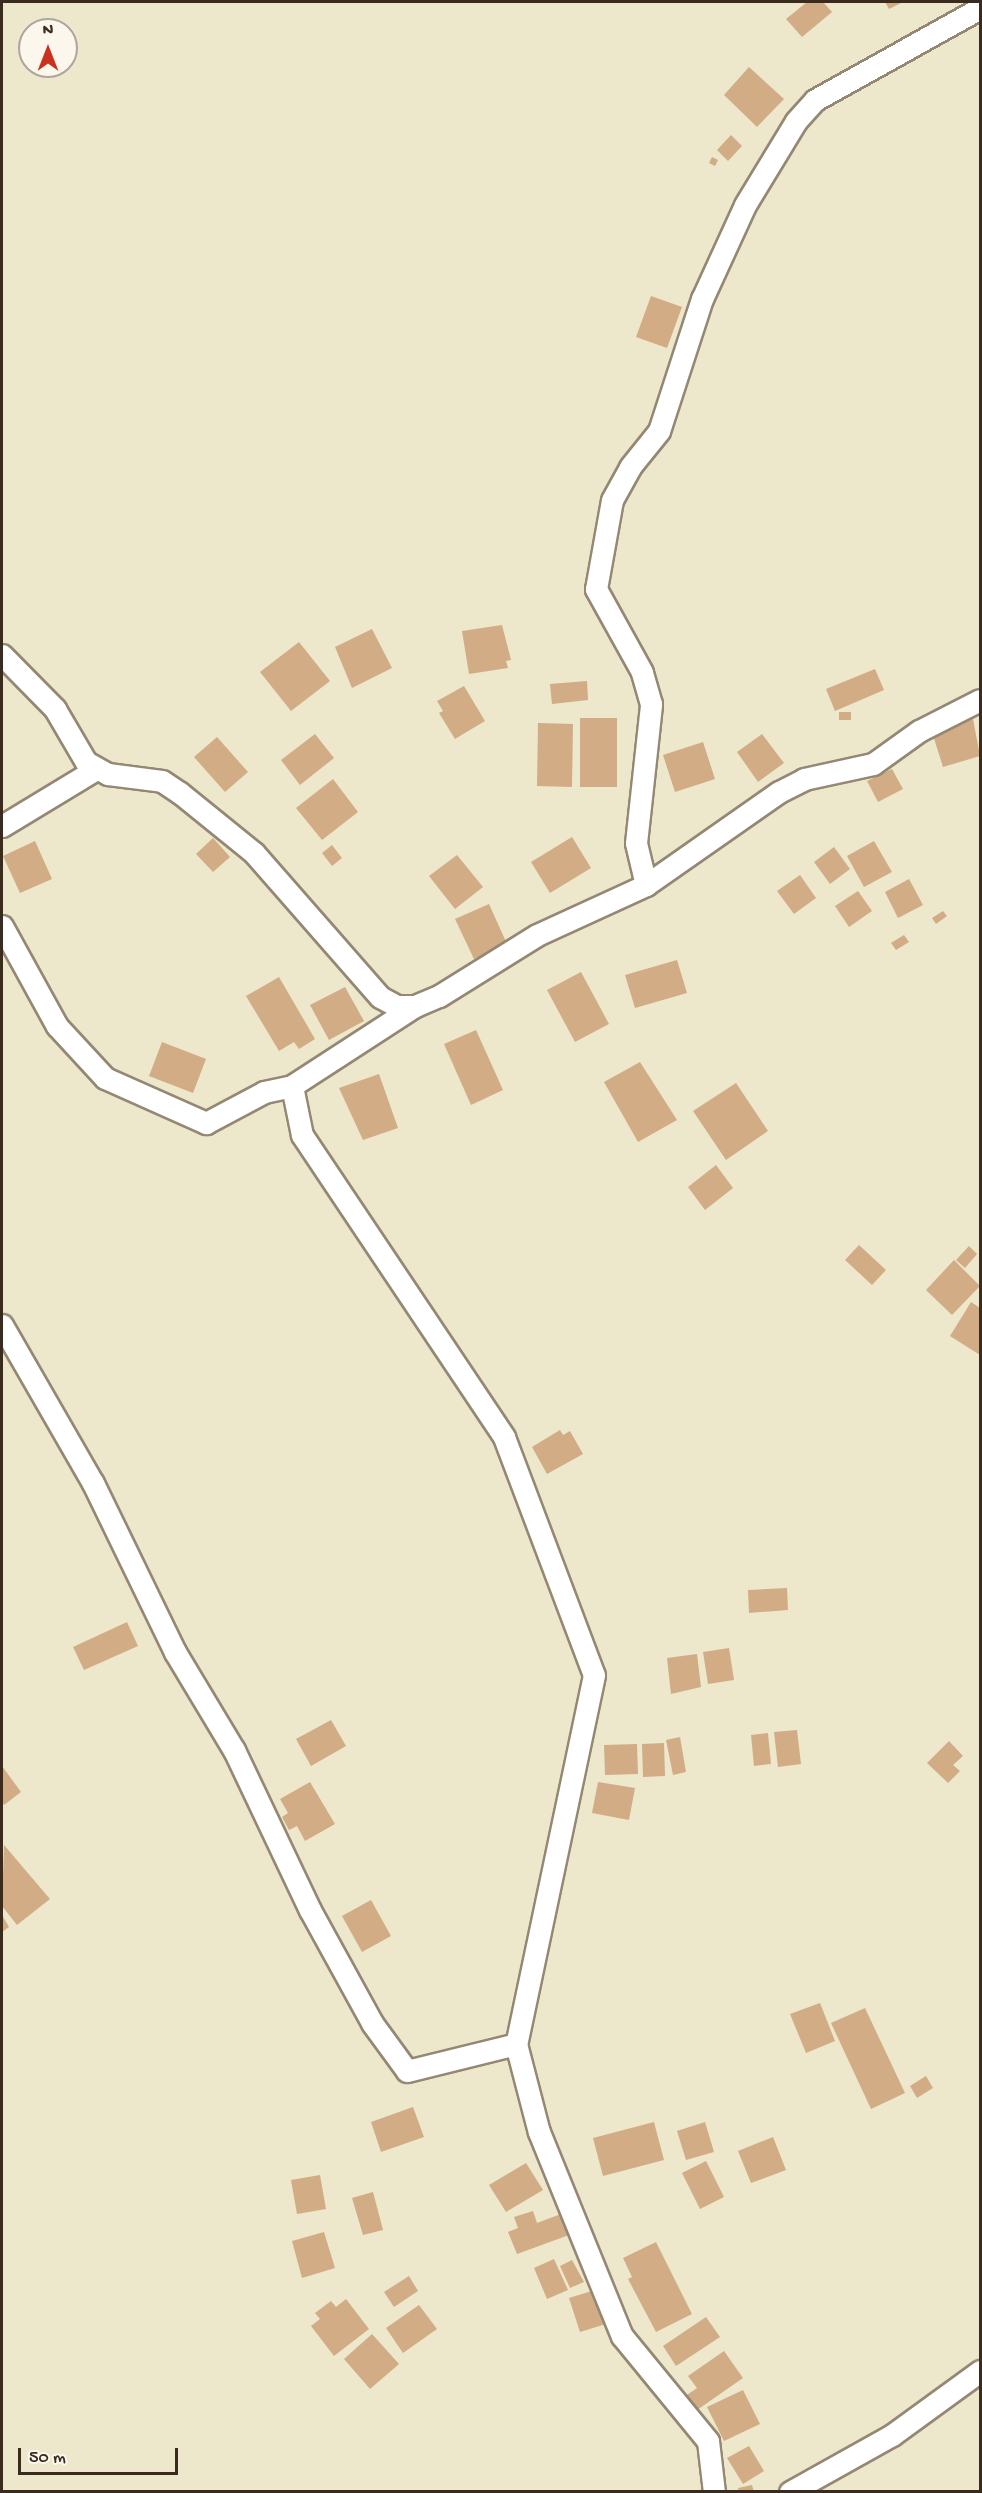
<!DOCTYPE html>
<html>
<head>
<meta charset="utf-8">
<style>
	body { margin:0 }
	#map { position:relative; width:982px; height:2493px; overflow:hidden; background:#ede7cb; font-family:"Gochi Hand",sans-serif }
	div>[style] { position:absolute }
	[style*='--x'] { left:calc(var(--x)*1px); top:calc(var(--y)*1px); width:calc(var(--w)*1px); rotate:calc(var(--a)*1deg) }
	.building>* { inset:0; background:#d2ac85 }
	.roads { filter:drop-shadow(2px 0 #948874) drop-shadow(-2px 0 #948874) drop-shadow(0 2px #948874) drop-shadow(0 -2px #948874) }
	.street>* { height:21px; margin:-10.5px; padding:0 10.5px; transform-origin:10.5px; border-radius:10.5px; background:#fff }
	span { translate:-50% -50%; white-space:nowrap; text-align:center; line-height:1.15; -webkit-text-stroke:5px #fbf7ec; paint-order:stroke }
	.frame { position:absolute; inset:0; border:3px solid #3b2a1e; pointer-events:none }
	.north { position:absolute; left:18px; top:18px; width:60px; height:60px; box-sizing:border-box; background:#fbf7ec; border:2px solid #aea59a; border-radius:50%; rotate:0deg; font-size:16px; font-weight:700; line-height:24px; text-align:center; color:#3b2a1e }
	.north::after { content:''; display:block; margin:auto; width:21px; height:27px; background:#c8321e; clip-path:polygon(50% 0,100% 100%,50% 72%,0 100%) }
	.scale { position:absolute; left:18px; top:2448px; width:160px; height:27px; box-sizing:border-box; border:3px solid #3b2a1e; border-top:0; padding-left:8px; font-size:18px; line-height:21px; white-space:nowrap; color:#3b2a1e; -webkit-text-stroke:4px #fbf7ec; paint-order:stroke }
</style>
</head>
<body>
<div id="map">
	<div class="building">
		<i style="clip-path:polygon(807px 2px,823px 2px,832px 12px,802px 37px,786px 19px)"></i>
		<i style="clip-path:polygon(885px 2px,903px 2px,889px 9px)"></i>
		<i style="clip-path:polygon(749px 67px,784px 99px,757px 127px,724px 95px)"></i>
		<i style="clip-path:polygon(731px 135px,742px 146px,728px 161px,717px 150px)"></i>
		<i style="clip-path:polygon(712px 157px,718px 160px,715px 166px,709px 163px)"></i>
		<i style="clip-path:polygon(651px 296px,682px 307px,667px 348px,636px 337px)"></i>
		<i style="clip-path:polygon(502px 625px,511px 660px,506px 661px,508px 668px,469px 674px,462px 631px)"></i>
		<i style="clip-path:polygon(372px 629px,392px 668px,352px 688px,335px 647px)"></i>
		<i style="clip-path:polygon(299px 642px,330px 681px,291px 711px,260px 672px)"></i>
		<i style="clip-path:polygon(875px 669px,884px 690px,835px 711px,826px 689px)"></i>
		<i style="clip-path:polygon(587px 681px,588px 700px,552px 704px,550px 684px)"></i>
		<i style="clip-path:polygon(464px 686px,485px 721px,455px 739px,439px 713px,443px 711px,437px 701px)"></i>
		<i style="clip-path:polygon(839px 712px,851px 712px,851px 720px,839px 720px)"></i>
		<i style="clip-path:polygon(580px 718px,617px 718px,617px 787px,580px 787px)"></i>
		<i style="clip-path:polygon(973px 719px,980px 756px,943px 767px,932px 732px)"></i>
		<i style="clip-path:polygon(538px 723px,573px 724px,572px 787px,537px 786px)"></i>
		<i style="clip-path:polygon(315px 734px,334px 758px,300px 785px,281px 760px)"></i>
		<i style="clip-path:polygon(762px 734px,784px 763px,758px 782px,737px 752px)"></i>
		<i style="clip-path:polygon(217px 737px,248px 772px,225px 792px,194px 757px)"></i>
		<i style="clip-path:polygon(703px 742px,715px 779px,675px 792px,663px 755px)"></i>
		<i style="clip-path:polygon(892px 769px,903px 789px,878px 802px,867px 781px)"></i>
		<i style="clip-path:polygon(333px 779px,358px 812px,322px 840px,296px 808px)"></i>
		<i style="clip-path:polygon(572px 837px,591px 868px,550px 893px,531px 862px)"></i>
		<i style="clip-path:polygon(213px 838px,230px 857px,213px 872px,196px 854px)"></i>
		<i style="clip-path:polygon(35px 841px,52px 879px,20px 893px,3px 856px)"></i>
		<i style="clip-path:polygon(874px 841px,892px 872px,864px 887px,847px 856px)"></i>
		<i style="clip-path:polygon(332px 845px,342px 858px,332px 866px,322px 853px)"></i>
		<i style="clip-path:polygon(834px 847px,850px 869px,830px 884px,814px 862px)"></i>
		<i style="clip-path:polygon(457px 855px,483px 887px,455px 909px,429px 876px)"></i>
		<i style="clip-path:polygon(800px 875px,816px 898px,794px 914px,777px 891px)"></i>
		<i style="clip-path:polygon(909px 879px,923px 905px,898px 918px,885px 892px)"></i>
		<i style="clip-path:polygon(858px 891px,872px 911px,849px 927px,835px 906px)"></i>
		<i style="clip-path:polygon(489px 904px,507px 944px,474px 959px,455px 919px)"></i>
		<i style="clip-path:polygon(943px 911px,947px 916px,936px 924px,932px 918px)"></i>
		<i style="clip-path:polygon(904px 935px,909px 942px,896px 950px,891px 943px)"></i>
		<i style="clip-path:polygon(677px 960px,687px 993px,635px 1008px,625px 975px)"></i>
		<i style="clip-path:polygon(581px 972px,609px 1024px,575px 1042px,547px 990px)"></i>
		<i style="clip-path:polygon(279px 977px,315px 1039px,299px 1049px,294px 1042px,279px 1051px,246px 996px)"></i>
		<i style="clip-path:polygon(345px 987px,364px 1021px,329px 1040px,310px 1005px)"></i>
		<i style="clip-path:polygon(476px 1030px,503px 1090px,471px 1105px,444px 1044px)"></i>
		<i style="clip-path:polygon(162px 1042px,206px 1059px,193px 1093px,149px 1076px)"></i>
		<i style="clip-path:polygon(640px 1062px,677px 1120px,638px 1142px,604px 1082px)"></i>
		<i style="clip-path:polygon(379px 1074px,398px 1128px,363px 1140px,339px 1088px)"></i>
		<i style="clip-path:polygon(736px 1083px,768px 1131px,726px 1160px,693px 1111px)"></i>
		<i style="clip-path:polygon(716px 1165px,733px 1188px,705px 1210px,688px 1187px)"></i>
		<i style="clip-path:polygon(859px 1245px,886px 1270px,872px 1285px,845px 1260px)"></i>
		<i style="clip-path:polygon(969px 1246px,977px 1254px,965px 1268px,956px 1260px)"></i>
		<i style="clip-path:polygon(954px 1260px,980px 1286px,952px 1315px,926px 1290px)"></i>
		<i style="clip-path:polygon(971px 1302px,980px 1308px,980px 1355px,950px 1336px)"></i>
		<i style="clip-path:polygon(560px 1430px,563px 1435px,570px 1431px,583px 1454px,547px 1474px,532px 1447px)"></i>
		<i style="clip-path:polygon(787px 1588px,788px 1610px,749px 1613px,748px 1590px)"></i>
		<i style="clip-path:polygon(127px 1622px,138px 1646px,84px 1670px,73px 1647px)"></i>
		<i style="clip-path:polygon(729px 1648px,734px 1680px,708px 1684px,703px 1652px)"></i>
		<i style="clip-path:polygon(697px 1654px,701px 1687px,671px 1694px,667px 1658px)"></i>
		<i style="clip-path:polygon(331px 1720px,346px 1746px,311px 1766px,296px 1739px)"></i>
		<i style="clip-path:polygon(797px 1730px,801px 1764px,778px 1767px,774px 1732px)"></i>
		<i style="clip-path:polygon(768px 1733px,771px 1764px,754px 1766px,751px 1735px)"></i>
		<i style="clip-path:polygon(680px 1737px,686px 1772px,673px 1775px,666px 1740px)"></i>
		<i style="clip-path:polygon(949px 1741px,963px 1756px,953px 1765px,960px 1771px,948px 1783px,927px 1763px)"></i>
		<i style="clip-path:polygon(664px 1743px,665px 1776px,643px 1777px,642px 1744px)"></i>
		<i style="clip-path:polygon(637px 1744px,638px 1774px,605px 1775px,604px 1745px)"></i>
		<i style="clip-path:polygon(2px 1766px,21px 1792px,4px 1805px,2px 1802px)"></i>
		<i style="clip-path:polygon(310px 1782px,335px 1824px,305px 1841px,297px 1826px,289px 1830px,282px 1817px,288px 1813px,280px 1799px)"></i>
		<i style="clip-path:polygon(598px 1782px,635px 1788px,629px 1820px,592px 1813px)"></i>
		<i style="clip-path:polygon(4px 1845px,50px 1899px,17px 1925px,2px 1906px)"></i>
		<i style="clip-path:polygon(371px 1900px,391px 1936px,362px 1952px,342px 1916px)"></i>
		<i style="clip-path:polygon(2px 1915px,9px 1927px,2px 1932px)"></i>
		<i style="clip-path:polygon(820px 2003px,835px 2041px,806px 2053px,790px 2014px)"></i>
		<i style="clip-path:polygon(865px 2008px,905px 2093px,871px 2109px,831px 2023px)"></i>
		<i style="clip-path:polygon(926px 2076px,933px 2088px,917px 2098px,910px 2086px)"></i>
		<i style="clip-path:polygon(413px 2107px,424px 2137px,381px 2152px,371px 2122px)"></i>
		<i style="clip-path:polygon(654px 2122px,664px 2160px,603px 2176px,593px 2138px)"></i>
		<i style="clip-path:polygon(705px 2122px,714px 2152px,686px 2160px,677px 2131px)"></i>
		<i style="clip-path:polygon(773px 2137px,786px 2170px,751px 2183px,738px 2151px)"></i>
		<i style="clip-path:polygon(706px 2161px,724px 2197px,700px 2209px,682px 2173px)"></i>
		<i style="clip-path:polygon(526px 2163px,543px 2190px,506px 2212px,489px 2185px)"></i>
		<i style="clip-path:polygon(320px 2175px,326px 2209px,297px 2214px,291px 2180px)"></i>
		<i style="clip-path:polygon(373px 2192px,383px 2230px,363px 2235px,352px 2198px)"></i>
		<i style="clip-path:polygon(533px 2211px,537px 2223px,561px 2214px,569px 2235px,517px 2254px,508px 2232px,518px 2228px,514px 2217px)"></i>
		<i style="clip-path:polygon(324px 2232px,335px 2268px,302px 2278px,292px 2241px)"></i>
		<i style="clip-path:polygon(656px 2242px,692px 2314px,656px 2332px,628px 2279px,632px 2277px,623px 2258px)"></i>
		<i style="clip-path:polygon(554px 2259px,568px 2290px,547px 2299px,534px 2268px)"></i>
		<i style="clip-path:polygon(572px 2260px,584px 2282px,570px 2288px,560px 2266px)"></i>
		<i style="clip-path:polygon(409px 2276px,418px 2291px,394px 2307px,384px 2292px)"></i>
		<i style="clip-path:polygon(595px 2290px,606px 2324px,580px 2332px,569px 2298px)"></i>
		<i style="clip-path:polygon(346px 2299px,369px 2329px,334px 2356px,311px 2326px,320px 2319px,315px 2313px,331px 2301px,336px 2307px)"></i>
		<i style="clip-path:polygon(419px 2305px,437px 2329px,403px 2353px,386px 2328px)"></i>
		<i style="clip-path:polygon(706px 2317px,720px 2337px,676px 2366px,663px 2346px)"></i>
		<i style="clip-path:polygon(372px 2334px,399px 2364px,370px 2389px,344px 2359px)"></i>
		<i style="clip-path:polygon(724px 2351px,743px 2378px,697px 2410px,687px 2395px,697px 2388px,688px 2376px)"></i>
		<i style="clip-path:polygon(743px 2390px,760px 2424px,724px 2441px,707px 2407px)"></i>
		<i style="clip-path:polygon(749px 2446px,764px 2471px,743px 2484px,727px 2458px)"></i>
		<i style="clip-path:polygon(752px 2485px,754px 2492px,739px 2492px,738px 2488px)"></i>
	</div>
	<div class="roads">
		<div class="street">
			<i style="--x:2;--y:655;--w:76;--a:45.5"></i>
			<i style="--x:55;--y:709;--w:61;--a:59.7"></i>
			<i style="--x:86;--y:762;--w:25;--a:29"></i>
			<i style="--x:108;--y:774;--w:54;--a:7.4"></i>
			<i style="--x:162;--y:781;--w:22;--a:34"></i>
			<i style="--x:180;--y:793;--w:95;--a:39"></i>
			<i style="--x:254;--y:853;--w:191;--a:48.8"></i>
			<i style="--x:380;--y:997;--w:19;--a:28"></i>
			<i style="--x:397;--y:1006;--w:18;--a:0"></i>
			<i style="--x:415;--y:1006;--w:26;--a:-23"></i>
			<i style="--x:439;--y:996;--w:115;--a:-31.9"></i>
			<i style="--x:537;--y:935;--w:120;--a:-24.6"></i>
			<i style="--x:646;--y:885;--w:162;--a:-35"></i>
			<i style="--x:779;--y:792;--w:28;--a:-27"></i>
			<i style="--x:804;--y:779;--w:71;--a:-12.3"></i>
			<i style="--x:873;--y:764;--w:57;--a:-35.7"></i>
			<i style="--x:919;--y:731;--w:68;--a:-26.9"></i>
			<i style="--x:2;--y:826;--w:110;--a:-31.2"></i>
			<i style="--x:646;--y:885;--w:43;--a:-103.4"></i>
			<i style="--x:636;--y:843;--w:140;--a:-83.8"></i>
			<i style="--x:651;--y:704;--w:33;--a:-106"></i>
			<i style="--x:642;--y:672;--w:95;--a:-119"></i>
			<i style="--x:596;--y:589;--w:90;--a:-79.8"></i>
			<i style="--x:612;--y:500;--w:38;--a:-61"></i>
			<i style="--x:630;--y:467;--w:46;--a:-51.1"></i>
			<i style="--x:659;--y:431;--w:139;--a:-72"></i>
			<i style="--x:702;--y:299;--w:103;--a:-65.4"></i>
			<i style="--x:745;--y:205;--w:98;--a:-58.7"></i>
			<i style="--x:796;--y:121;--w:28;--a:-48"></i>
			<i style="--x:815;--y:100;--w:189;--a:-29.1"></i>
			<i style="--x:2;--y:926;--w:114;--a:61.2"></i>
			<i style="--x:57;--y:1026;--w:71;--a:47.3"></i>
			<i style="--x:105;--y:1078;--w:111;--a:24"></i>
			<i style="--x:206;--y:1123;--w:66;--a:-28.1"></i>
			<i style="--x:264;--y:1092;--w:29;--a:-12"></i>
			<i style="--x:415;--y:1006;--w:147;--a:147"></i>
			<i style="--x:292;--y:1086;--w:50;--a:78.5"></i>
			<i style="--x:302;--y:1135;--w:363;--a:56.2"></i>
			<i style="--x:504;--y:1437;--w:254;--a:69.3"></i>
			<i style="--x:594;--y:1675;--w:377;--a:101.9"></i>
			<i style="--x:516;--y:2044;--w:91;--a:75.4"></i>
			<i style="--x:539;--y:2132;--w:220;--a:67.9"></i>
			<i style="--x:622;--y:2336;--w:136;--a:50.7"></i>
			<i style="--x:708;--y:2441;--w:51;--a:83.3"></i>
			<i style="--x:2;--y:1325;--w:182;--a:60.1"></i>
			<i style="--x:93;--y:1483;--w:188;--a:64.1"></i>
			<i style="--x:175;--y:1652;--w:114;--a:59"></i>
			<i style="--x:234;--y:1750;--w:177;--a:64.6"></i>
			<i style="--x:310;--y:1910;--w:129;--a:61.2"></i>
			<i style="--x:372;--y:2023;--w:59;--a:53.9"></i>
			<i style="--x:407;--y:2071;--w:112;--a:-13.9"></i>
			<i style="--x:790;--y:2492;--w:117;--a:-29.2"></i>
			<i style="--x:892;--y:2435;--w:109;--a:-36"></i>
		</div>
	</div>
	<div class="frame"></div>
	<div class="north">N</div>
	<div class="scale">50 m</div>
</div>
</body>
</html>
